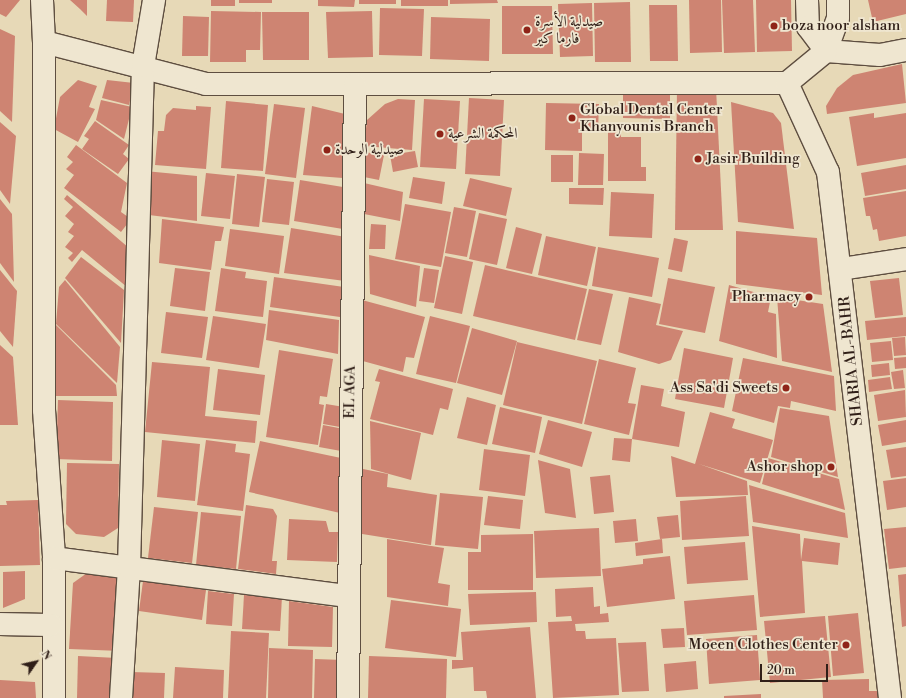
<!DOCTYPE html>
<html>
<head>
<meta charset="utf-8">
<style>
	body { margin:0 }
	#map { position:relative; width:906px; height:698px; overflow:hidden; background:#e7d9b7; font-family:"Libre Bodoni",Amiri,serif }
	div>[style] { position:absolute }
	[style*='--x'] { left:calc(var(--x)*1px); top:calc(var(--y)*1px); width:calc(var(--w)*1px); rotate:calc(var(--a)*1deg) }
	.building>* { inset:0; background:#ce8472 }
	.roads { filter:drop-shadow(1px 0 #5e4e40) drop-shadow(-1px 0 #5e4e40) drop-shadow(0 1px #5e4e40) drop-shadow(0 -1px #5e4e40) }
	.minor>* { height:22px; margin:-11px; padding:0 11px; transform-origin:11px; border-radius:11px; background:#efe6d0 }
	.secondary>* { height:22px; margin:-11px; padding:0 11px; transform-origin:11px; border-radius:11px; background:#efe6d0 }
	.dots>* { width:11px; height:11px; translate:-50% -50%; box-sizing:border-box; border:2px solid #efe6d0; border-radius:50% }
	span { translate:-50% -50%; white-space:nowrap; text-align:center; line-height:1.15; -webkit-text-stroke:3.5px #efe6d0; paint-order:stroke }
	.poi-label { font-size:15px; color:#301f18 }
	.left { translate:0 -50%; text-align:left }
	.right { translate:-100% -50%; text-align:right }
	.street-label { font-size:15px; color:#301f18 }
	.north { position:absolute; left:16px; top:642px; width:40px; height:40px; -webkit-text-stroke:3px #efe6d0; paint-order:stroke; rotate:56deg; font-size:11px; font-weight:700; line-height:16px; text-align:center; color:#301f18 }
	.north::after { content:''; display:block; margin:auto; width:14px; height:18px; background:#301f18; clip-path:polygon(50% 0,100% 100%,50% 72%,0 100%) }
	.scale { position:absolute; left:760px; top:664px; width:68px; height:18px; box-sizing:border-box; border:2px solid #301f18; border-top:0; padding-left:5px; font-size:12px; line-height:14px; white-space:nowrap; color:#301f18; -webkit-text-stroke:3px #efe6d0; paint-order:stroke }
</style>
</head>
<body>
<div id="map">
	<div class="building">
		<i style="clip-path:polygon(0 0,20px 0,6px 17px,0 14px)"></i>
		<i style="clip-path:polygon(70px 0,87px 0,87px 16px,80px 9px)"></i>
		<i style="clip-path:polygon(107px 0,134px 0,133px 22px,106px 21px)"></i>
		<i style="clip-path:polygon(211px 0,235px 0,235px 6px,211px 6px)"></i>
		<i style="clip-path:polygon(239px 0,272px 0,272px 3px,239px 3px)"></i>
		<i style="clip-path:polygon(318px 0,355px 0,354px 7px,318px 6px)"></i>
		<i style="clip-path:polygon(359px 0,396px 0,396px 4px,359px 4px)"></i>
		<i style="clip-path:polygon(401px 0,448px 0,448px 6px,401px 6px)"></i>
		<i style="clip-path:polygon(450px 0,497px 0,498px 3px,450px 4px)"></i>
		<i style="clip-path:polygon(689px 0,721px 0,722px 52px,690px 53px)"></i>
		<i style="clip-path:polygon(722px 0,753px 0,755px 52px,724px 53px)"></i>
		<i style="clip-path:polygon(756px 0,791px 0,792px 51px,757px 52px)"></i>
		<i style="clip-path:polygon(868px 0,906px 0,906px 14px,873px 22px)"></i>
		<i style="clip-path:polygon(630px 2px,631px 62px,595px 62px,594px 3px)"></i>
		<i style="clip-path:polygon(592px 3px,593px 56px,560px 57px,558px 4px)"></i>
		<i style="clip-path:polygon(649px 5px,677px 5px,678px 61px,650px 61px)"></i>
		<i style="clip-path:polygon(502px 6px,552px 6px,553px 54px,502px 54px)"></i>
		<i style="clip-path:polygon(380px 8px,424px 9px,422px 56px,379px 55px)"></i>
		<i style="clip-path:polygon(211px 11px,261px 12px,260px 50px,246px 50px,246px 62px,210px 62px)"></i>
		<i style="clip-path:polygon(372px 11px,373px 57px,328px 58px,326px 12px)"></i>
		<i style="clip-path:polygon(262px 12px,309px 12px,309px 60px,263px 60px)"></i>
		<i style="clip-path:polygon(183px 16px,209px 17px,208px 56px,182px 56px)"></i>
		<i style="clip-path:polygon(431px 17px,490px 19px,489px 61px,430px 59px)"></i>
		<i style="clip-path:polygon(0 29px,15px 36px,12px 122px,0 111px)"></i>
		<i style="clip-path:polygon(902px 64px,906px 103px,827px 114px,826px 106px,837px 88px,853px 75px)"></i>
		<i style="clip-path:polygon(78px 80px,97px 86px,89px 107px,95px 109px,78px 142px,54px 129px,60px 97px)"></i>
		<i style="clip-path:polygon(107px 80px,134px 83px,129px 105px,102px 98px)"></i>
		<i style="clip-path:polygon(623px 86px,670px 87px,670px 119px,623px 118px)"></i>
		<i style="clip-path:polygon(716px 88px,723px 230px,675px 230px,677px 89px)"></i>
		<i style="clip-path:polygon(469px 98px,504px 100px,500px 176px,465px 174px)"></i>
		<i style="clip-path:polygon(398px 99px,415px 100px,412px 150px,364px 146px,367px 120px,385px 104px)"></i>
		<i style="clip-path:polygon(424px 99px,460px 101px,456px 169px,420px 167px)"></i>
		<i style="clip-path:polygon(101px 100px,132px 107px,124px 139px,96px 120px)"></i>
		<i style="clip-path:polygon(226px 101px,268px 105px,263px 171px,221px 168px)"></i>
		<i style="clip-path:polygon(731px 102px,773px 113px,781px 123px,794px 229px,738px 222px)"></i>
		<i style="clip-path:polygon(546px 103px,599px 104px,598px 131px,582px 131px,582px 151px,545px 150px)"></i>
		<i style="clip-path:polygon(274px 104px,305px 108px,296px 178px,265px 174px)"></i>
		<i style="clip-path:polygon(196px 106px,211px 107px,206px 169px,155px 165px,158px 131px,164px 131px,166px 115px,173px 108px,196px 110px)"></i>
		<i style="clip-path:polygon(312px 106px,345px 114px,343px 178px,303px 175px)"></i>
		<i style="clip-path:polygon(874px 113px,874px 118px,906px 113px,906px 158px,857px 166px,849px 117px)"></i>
		<i style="clip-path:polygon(95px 121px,129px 145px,123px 154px,129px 159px,118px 174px,82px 149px,89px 139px,84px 136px)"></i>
		<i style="clip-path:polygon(0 122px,16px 136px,10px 204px,0 190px)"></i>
		<i style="clip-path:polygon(608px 123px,621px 123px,621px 137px,641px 137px,641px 167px,646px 167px,646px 181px,608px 181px)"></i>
		<i style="clip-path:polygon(76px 145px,127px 183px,121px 212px,131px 219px,121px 232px,64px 188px,74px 175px,66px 169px,73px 162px,67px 157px)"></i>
		<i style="clip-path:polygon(415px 151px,418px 167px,393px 172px,390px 155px)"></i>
		<i style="clip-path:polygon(364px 152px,384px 155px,379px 180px,359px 176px)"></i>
		<i style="clip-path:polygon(579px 153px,604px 154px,603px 185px,578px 185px)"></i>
		<i style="clip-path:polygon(551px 155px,573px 155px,573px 182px,551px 182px)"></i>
		<i style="clip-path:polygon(906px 165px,906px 189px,865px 196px,861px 173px)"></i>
		<i style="clip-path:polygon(145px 171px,197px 176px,197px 221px,141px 214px)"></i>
		<i style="clip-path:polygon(206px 173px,235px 176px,230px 219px,201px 216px)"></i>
		<i style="clip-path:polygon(237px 174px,265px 177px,259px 227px,232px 224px)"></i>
		<i style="clip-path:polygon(413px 177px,445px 182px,442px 204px,409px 198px)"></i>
		<i style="clip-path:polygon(470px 178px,512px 188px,506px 216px,463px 206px)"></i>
		<i style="clip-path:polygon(267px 179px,294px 182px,289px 225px,262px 222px)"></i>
		<i style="clip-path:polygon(300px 180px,349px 188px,343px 229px,294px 221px)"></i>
		<i style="clip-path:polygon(364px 183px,403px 192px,400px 221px,364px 214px)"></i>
		<i style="clip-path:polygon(569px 188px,604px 188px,603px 205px,569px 204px)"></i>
		<i style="clip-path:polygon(906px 191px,906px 236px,879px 241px,877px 229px,873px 230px,870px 216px,866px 216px,863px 198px)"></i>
		<i style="clip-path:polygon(611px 192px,654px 194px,652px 238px,609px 236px)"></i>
		<i style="clip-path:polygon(67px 195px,129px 248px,127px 287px,82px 250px,72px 262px,68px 258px,73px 253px,65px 247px,74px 236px,68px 232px,74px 224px,65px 216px,73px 207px,64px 199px)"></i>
		<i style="clip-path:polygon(0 199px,12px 214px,14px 282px,0 263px)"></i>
		<i style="clip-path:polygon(405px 204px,451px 212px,441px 267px,395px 259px)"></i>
		<i style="clip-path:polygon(454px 207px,476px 211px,467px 257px,445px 253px)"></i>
		<i style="clip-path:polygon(479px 213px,507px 219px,497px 265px,469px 259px)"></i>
		<i style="clip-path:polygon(162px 219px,224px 227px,221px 241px,215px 241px,211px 270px,159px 263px)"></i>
		<i style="clip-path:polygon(371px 224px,386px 225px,385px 249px,369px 249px)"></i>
		<i style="clip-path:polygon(516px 227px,542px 234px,532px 274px,506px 268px)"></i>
		<i style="clip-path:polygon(291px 228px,346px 237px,345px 281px,284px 273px)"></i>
		<i style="clip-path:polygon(230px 229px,284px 236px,279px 274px,225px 266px)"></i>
		<i style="clip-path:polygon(736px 231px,817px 238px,822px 295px,736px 284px)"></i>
		<i style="clip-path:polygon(546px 236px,596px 247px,587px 286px,538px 275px)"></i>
		<i style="clip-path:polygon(674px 238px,688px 241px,682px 272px,668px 269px)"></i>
		<i style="clip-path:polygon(598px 247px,659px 258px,652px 297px,592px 286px)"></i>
		<i style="clip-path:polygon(369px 255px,420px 266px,416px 307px,370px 294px)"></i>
		<i style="clip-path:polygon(445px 256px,473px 262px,462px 314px,434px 308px)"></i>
		<i style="clip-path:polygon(81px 257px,124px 290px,121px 343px,65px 278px)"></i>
		<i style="clip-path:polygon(485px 265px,587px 289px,575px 340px,473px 316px)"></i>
		<i style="clip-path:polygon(175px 268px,210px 272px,205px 311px,170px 306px)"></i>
		<i style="clip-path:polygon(221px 268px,246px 272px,245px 278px,267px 281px,263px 317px,215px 311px)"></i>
		<i style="clip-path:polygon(424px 268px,439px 270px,434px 303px,419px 301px)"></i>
		<i style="clip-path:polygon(0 270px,17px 291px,13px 347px,0 331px)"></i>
		<i style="clip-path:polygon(274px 277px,344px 287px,340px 317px,270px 307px)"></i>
		<i style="clip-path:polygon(668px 278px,715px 287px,705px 333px,659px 324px)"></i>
		<i style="clip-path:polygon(899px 278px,903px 315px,875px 318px,870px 281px)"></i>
		<i style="clip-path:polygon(65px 280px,120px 347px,117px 383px,56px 324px,59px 287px)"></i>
		<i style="clip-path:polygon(729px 285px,771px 297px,768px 312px,776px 314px,777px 358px,719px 341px)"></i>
		<i style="clip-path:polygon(589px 289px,613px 294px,601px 345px,577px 340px)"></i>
		<i style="clip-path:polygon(629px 297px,661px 304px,656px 325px,683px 331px,671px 360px,659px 364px,618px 352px)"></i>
		<i style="clip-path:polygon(777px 297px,823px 304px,832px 372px,782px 361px)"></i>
		<i style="clip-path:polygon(362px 300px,425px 317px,414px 358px,406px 357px,403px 372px,359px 360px)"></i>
		<i style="clip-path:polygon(269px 310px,339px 320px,338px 354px,266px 340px)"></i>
		<i style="clip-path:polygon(166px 312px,208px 317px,202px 358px,161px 353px)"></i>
		<i style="clip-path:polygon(213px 316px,266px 324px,259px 368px,206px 360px)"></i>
		<i style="clip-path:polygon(430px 316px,470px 326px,456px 383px,416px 374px)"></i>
		<i style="clip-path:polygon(906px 317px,906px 336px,867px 340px,865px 321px)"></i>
		<i style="clip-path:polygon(56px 325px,116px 385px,117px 396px,56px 396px)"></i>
		<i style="clip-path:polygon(472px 328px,517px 341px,502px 395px,457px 383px)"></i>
		<i style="clip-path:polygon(905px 337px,906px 355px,894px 356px,892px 338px)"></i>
		<i style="clip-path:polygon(891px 341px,893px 360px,872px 362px,870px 343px)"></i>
		<i style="clip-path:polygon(517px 342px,597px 361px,582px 424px,503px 405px)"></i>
		<i style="clip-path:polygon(0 345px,13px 357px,18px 425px,0 425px)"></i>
		<i style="clip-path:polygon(684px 348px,733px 358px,724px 408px,675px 399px)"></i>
		<i style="clip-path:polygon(279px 350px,333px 359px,327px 397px,320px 396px,319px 404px,324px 405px,318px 445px,266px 437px)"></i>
		<i style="clip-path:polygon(906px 357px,906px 368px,895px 369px,894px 358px)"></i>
		<i style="clip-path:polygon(743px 358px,834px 376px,836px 411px,791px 401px,790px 408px,778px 406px,774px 423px,732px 411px)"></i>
		<i style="clip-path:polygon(599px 359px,636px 368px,628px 403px,636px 404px,629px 435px,584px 424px)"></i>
		<i style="clip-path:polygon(152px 362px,210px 367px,205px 416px,257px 421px,255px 443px,145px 432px)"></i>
		<i style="clip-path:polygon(889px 363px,890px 375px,872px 377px,871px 365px)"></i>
		<i style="clip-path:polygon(218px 369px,265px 375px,260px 415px,213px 410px)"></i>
		<i style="clip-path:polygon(379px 369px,453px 389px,448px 410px,440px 408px,433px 435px,370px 419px,380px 382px,375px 381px)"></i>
		<i style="clip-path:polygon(903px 370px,905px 388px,894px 389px,891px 372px)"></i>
		<i style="clip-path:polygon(890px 377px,892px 389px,869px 392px,868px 380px)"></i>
		<i style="clip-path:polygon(641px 385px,664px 389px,661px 406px,685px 412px,679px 447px,632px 439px,630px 462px,612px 460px,614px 438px,632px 439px)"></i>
		<i style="clip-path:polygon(905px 390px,906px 417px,878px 421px,874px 395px)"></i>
		<i style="clip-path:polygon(467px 397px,496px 405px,487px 445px,457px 438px)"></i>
		<i style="clip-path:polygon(58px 400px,113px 402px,112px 461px,56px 459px)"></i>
		<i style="clip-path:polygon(326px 404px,344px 407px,340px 427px,323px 424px)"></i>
		<i style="clip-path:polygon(500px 407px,542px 417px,535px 453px,492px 444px)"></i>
		<i style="clip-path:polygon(780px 408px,829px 416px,838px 477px,771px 457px)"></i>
		<i style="clip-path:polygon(710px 412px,735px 419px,732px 428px,773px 440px,760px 483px,699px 464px,747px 481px,748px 495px,676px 497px,671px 456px,695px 464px)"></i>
		<i style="clip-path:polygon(548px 420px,592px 432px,582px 467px,539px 454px)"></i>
		<i style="clip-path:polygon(906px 420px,906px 442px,882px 446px,878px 425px)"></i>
		<i style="clip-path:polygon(370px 421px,421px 433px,411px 480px,371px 469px)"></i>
		<i style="clip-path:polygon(323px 425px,344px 429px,341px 451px,319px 447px)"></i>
		<i style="clip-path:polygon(162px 440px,200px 444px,195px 501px,157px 497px)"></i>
		<i style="clip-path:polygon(206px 440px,236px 444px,235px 452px,250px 454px,243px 511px,197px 505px)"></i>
		<i style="clip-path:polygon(260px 441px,341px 458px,340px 513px,249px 492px)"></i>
		<i style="clip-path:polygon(906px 447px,906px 476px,891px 478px,886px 450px)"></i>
		<i style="clip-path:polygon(484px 449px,530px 455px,525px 496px,479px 490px)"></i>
		<i style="clip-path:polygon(768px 458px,839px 479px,845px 510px,762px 484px)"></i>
		<i style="clip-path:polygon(538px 460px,570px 469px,576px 518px,545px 513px)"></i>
		<i style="clip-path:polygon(67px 463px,119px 464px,118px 528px,104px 537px,76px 534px,66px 524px)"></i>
		<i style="clip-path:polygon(358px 468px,388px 474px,387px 487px,437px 495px,431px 545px,356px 533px)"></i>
		<i style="clip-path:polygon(610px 475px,614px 512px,594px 514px,590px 477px)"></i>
		<i style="clip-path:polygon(906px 478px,906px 507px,887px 510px,883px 481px)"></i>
		<i style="clip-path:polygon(749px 485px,845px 513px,848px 538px,753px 522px)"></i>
		<i style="clip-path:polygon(440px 493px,483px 497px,478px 549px,435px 545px)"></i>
		<i style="clip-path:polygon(488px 496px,523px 500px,520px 529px,484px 525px)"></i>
		<i style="clip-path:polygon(746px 496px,749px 536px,682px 540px,680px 501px)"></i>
		<i style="clip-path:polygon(38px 500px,40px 565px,0 566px,0 505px,7px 505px,6px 501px)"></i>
		<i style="clip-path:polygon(246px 505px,273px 509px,277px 516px,272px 561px,277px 561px,276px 574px,238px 569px)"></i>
		<i style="clip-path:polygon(154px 507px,198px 512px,192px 563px,148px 558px)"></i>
		<i style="clip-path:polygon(201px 512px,241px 516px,236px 569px,196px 565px)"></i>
		<i style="clip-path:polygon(678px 515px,680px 537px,660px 539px,657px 517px)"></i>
		<i style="clip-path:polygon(289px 519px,326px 521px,329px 532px,338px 532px,337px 562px,287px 560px)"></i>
		<i style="clip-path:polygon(636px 519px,638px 541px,615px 543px,613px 521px)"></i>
		<i style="clip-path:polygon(752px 526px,800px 534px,801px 560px,804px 538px,840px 543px,838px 565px,802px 561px,805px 613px,760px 617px)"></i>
		<i style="clip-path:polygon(906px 527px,906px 567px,889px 569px,884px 529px)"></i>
		<i style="clip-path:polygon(599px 528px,601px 576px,536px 578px,534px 531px)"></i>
		<i style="clip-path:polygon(533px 534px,533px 590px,468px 590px,468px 552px,481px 552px,481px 535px)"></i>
		<i style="clip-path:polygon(387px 539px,444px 548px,438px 583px,450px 585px,448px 606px,387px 597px)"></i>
		<i style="clip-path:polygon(662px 539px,663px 553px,636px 556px,635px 543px)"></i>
		<i style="clip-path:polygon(745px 542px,748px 580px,687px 584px,684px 547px)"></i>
		<i style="clip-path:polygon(670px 556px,675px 599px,607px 607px,602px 569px,643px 564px,643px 559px)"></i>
		<i style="clip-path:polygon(25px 571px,25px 599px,3px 608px,3px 572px)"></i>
		<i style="clip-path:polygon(87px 573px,124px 575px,121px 651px,69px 649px,73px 583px)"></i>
		<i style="clip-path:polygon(906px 574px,906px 626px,902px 627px,898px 575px)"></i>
		<i style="clip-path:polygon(143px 581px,206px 590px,202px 620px,139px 611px)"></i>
		<i style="clip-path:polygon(593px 587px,594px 607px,600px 606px,600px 614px,608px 613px,609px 622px,575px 624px,576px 631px,585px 631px,586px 639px,616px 638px,619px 695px,553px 698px,548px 622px,572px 621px,571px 616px,556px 617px,555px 589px)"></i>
		<i style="clip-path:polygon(208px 591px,234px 594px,232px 626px,206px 624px)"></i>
		<i style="clip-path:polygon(536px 592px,537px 622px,470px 625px,468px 594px)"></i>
		<i style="clip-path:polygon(244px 595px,282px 597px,280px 631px,242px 629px)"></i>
		<i style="clip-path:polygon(754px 595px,757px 630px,687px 635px,684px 601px)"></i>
		<i style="clip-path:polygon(391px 600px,461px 609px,456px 657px,385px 648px)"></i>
		<i style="clip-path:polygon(289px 601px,333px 607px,332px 647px,288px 646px)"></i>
		<i style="clip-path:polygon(858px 613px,864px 673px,833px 676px,828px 616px)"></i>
		<i style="clip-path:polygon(825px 616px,831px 677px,770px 683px,764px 621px)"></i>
		<i style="clip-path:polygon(530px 627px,536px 698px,487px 698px,486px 691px,474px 691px,473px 667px,452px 669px,452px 660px,463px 660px,461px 632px)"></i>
		<i style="clip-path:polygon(684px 628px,685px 647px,663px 648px,661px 629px)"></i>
		<i style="clip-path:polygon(231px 631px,269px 633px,266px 698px,228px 698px)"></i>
		<i style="clip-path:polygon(757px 635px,760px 680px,709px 684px,706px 639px)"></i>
		<i style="clip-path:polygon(646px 642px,649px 691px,622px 692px,618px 643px)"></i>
		<i style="clip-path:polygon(269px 648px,313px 650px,312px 698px,268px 698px)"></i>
		<i style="clip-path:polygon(78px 656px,117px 658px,116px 698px,77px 698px)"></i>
		<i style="clip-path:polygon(369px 656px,447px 659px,446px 698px,368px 698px)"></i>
		<i style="clip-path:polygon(315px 659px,343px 660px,342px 698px,314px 698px)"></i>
		<i style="clip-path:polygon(696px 661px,698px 689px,666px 692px,664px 664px)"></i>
		<i style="clip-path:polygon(175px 667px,224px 670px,223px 698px,173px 698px)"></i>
		<i style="clip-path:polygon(131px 672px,165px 673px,164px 698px,130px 698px)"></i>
		<i style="clip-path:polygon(869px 679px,869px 691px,877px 691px,878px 698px,823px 698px,822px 680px)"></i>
		<i style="clip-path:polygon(0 680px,35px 682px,36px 698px,0 698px)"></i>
		<i style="clip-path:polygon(761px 694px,761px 698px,724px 698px,724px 696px)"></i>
	</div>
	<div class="roads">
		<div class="minor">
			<i style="--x:42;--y:0;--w:42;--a:87.3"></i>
			<i style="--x:44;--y:42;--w:167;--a:14.5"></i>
			<i style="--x:206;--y:84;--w:581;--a:-0.1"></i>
			<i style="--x:44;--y:42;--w:368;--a:90"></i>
			<i style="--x:44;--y:410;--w:148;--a:86.1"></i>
			<i style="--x:54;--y:558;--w:140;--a:90"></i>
			<i style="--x:826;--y:51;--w:54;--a:4.2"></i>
			<i style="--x:880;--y:55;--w:26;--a:-11"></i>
			<i style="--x:841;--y:269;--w:66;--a:-8.7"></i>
			<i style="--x:54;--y:558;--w:295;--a:7.4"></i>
			<i style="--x:0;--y:624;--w:51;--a:1.1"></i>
			<i style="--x:121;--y:698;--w:131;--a:-86.5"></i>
			<i style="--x:129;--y:567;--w:501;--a:-88.4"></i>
			<i style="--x:143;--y:66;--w:67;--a:-80.5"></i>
			<i style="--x:348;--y:698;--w:613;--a:-89.35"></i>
		</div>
		<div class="secondary">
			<i style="--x:807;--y:0;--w:27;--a:88"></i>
			<i style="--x:808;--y:27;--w:30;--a:53"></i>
			<i style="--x:838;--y:0;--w:18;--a:90"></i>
			<i style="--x:838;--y:18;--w:35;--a:110"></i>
			<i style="--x:826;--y:51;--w:50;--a:140.6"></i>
			<i style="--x:787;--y:83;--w:98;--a:65.3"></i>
			<i style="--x:828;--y:172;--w:530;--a:83.28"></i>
		</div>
	</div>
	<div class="dots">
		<i style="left:774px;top:26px;background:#8f2418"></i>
		<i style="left:527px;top:30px;background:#8f2418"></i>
		<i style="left:572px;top:118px;background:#8f2418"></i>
		<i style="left:440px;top:134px;background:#8f2418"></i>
		<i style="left:327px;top:150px;background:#8f2418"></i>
		<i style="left:698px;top:159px;background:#8f2418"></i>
		<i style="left:809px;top:297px;background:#8f2418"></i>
		<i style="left:786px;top:388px;background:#8f2418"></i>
		<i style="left:831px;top:467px;background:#8f2418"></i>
		<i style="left:846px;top:645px;background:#8f2418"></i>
	</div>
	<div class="poi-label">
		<span class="left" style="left:535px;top:30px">صيدلية الأسرة<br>فارما كير</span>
		<span class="left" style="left:782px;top:26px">boza noor alsham</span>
		<span class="left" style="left:580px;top:118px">Global Dental Center<br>Khanyounis Branch</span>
		<span class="left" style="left:448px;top:134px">المحكمة الشرعية</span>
		<span class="left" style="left:335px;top:150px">صيدلية الوحدة</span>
		<span class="left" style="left:706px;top:159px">Jasir Building</span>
		<span class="right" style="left:801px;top:297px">Pharmacy</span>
		<span class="right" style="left:778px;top:388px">Ass Sa'di Sweets</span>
		<span class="right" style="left:823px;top:467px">Ashor shop</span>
		<span class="right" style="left:838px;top:645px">Moeen Clothes Center</span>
	</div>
	<div class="street-label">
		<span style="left:851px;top:361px;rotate:-96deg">SHARIA AL-BAHR</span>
		<span style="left:350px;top:392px;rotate:-89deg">EL AGA</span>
	</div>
	<div class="north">N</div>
	<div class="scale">20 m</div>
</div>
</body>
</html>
